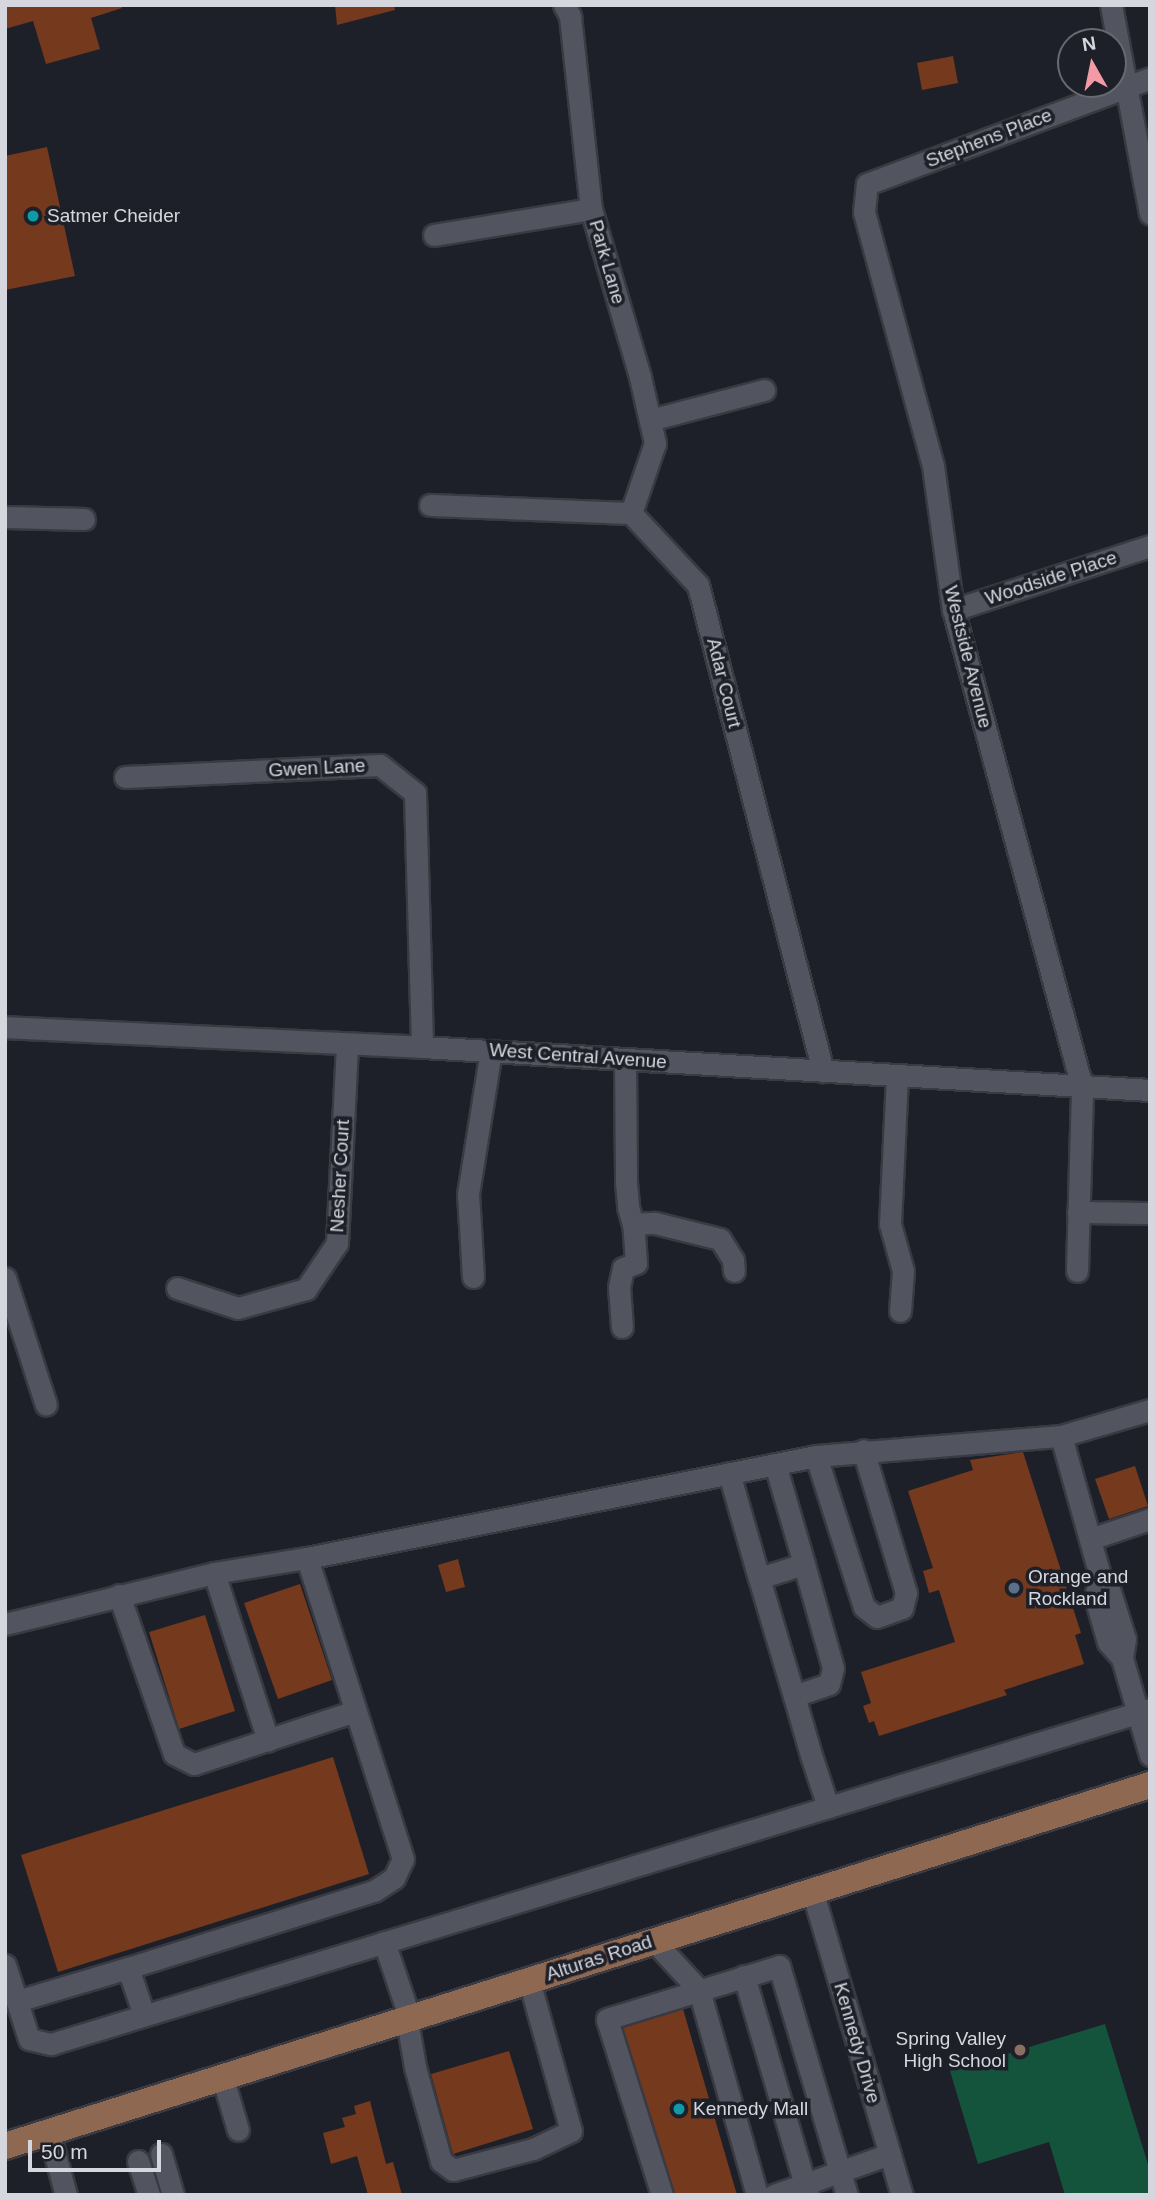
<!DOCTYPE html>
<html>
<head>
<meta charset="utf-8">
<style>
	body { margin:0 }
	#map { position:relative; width:1155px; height:2200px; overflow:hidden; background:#1e2029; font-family:Arial,sans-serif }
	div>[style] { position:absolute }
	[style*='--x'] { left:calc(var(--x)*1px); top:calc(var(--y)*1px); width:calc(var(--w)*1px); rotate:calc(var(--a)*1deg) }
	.green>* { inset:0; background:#14533c }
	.building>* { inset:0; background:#75391d }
	.roads { filter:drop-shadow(2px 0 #393a42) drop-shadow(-2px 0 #393a42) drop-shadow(0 2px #393a42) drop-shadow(0 -2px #393a42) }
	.minor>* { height:21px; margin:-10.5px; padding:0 10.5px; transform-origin:10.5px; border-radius:10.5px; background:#52555f }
	.major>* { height:26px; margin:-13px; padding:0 13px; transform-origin:13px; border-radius:13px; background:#8f6851 }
	.dots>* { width:19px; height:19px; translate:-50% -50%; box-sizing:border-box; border:4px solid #1e2029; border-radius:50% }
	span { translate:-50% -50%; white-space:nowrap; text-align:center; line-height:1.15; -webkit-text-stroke:7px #1e2029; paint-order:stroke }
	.street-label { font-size:19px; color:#d6d7de }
	.poi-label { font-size:19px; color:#d6d7de }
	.left { translate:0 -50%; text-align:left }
	.right { translate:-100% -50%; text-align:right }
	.frame { position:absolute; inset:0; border:7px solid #d6d7de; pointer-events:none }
	.north { position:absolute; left:1057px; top:28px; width:70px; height:70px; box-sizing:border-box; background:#1e2029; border:2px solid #686971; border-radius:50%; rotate:351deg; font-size:19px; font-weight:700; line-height:28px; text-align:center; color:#d6d7de }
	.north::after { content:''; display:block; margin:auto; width:24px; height:32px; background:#f39aa7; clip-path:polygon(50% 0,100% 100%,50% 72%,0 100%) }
	.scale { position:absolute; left:28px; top:2140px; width:133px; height:32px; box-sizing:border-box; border:4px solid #d6d7de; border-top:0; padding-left:9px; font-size:21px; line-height:24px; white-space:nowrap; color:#d6d7de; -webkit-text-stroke:5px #1e2029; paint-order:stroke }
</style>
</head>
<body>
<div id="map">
	<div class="green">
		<i style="clip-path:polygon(1105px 2024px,1150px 2171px,1150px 2195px,1065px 2195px,1049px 2142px,978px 2164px,950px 2071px)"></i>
	</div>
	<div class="building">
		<i style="clip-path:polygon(5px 5px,121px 5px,122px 8px,91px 18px,100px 49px,46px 64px,33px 21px,5px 29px)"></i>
		<i style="clip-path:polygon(335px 5px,394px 5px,395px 10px,337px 25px)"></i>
		<i style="clip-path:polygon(953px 56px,958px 83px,922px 90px,917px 63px)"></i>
		<i style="clip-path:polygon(47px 147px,75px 276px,5px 290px,5px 156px)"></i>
		<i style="clip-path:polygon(1023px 1452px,1081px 1633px,1075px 1635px,1084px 1664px,1004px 1690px,1007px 1695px,879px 1736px,874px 1721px,869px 1723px,863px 1706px,871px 1703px,861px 1672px,955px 1642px,939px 1590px,929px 1593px,923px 1571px,933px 1568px,908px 1491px,973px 1470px,970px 1460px)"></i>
		<i style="clip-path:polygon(1135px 1466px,1148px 1506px,1109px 1519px,1095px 1479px)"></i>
		<i style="clip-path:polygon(458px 1559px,465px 1587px,446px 1592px,438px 1565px)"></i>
		<i style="clip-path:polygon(300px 1584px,332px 1680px,278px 1699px,244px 1603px)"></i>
		<i style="clip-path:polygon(205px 1615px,235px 1711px,179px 1729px,149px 1632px)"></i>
		<i style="clip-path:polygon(333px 1757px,369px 1874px,58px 1972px,21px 1855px)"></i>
		<i style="clip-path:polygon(683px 2009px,737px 2195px,675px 2195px,623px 2028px)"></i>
		<i style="clip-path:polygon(509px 2051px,533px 2129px,453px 2154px,431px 2074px)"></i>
		<i style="clip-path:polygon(370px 2101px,386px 2164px,393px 2162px,402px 2195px,368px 2195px,357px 2156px,331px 2164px,323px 2133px,345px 2127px,342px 2118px,356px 2114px,354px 2106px)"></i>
	</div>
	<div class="roads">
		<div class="minor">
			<i style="--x:564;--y:5;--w:13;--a:61"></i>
			<i style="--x:570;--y:16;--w:194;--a:83.8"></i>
			<i style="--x:591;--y:209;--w:175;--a:73.7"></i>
			<i style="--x:640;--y:377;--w:68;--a:77.2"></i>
			<i style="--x:655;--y:443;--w:74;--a:108.9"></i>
			<i style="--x:1111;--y:5;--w:212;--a:79.4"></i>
			<i style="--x:434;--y:235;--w:159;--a:-9.4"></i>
			<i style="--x:650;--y:420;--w:118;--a:-14.7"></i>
			<i style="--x:430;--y:505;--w:201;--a:2.3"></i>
			<i style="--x:631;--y:513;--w:98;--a:47.1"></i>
			<i style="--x:698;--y:585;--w:502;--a:75.58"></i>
			<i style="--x:5;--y:517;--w:79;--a:1.5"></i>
			<i style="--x:953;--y:610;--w:207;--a:-18"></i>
			<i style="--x:125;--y:777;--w:255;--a:-2.7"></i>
			<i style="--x:380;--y:765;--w:45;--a:38.7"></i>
			<i style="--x:415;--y:793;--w:254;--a:88.4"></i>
			<i style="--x:5;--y:1027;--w:417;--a:2.7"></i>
			<i style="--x:422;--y:1047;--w:729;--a:3.38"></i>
			<i style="--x:625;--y:1059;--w:123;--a:89.5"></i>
			<i style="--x:626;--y:1182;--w:25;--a:85"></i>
			<i style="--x:628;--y:1207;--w:18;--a:74"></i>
			<i style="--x:633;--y:1224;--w:22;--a:-3"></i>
			<i style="--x:655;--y:1223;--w:67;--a:13.8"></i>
			<i style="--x:720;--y:1239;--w:25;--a:58"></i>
			<i style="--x:733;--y:1260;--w:11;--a:85"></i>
			<i style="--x:897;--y:1076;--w:148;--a:92.7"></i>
			<i style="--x:890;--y:1224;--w:49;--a:74.5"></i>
			<i style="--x:903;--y:1271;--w:40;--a:94.3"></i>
			<i style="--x:1078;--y:1212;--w:72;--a:0.8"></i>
			<i style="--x:1077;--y:1271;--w:184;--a:-88.4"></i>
			<i style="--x:1082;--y:1087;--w:494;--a:-105.1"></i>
			<i style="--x:953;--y:610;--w:145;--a:-97.9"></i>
			<i style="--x:933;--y:466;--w:263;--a:-105.2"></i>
			<i style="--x:864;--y:212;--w:28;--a:-84"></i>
			<i style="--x:867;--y:184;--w:302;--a:-20.5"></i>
			<i style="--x:473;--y:1277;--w:83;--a:-93.4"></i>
			<i style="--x:468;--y:1194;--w:145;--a:-80.9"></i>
			<i style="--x:5;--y:1278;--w:133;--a:72.1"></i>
			<i style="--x:177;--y:1288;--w:64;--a:18.2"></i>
			<i style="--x:238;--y:1308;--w:71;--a:-15.6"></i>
			<i style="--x:306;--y:1289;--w:55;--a:-56"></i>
			<i style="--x:337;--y:1243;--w:199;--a:-87.1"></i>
			<i style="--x:622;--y:1327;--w:40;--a:-94.3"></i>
			<i style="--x:619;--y:1287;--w:19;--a:-78"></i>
			<i style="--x:623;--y:1268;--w:14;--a:-21"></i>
			<i style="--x:636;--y:1263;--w:39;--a:-94"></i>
			<i style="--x:1061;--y:1436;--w:145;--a:74.4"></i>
			<i style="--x:1100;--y:1576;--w:19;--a:58"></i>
			<i style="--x:1110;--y:1592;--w:49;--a:72.3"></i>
			<i style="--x:1125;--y:1639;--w:19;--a:99"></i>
			<i style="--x:816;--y:1456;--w:158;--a:72.4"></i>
			<i style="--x:864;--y:1607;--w:16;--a:38"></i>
			<i style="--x:877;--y:1617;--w:27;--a:-20"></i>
			<i style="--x:902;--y:1608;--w:16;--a:-75"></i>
			<i style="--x:906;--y:1593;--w:149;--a:-106.7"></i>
			<i style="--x:775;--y:1464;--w:104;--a:73.8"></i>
			<i style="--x:729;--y:1473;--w:109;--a:74.1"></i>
			<i style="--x:1090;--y:1539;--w:63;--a:-18.4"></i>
			<i style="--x:214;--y:1573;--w:176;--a:72.1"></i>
			<i style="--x:1100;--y:1576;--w:22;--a:103"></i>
			<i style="--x:1095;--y:1597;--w:47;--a:73.9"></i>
			<i style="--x:1108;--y:1642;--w:21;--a:49"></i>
			<i style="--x:1122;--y:1658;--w:101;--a:73.9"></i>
			<i style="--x:119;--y:1595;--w:168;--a:70.9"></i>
			<i style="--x:174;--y:1754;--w:22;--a:27"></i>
			<i style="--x:194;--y:1764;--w:169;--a:-18.2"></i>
			<i style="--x:5;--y:1624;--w:215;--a:-13.7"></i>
			<i style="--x:214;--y:1573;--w:94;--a:-9.2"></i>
			<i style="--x:307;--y:1558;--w:519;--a:-11.33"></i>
			<i style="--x:816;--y:1456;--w:246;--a:-4.7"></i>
			<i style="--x:1061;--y:1436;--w:93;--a:-16.3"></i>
			<i style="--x:794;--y:1696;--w:37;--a:-19"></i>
			<i style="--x:829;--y:1684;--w:16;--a:-76"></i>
			<i style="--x:833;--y:1668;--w:108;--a:-105.6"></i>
			<i style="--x:804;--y:1564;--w:47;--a:162.7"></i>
			<i style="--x:759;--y:1578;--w:123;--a:73.5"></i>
			<i style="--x:794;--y:1696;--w:61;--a:73.9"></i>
			<i style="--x:811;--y:1755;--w:55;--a:71.9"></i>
			<i style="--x:812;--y:1890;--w:318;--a:73.6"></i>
			<i style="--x:654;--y:1941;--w:67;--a:47.4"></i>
			<i style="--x:699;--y:1990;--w:213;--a:74.2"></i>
			<i style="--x:384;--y:1942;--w:81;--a:71.3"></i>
			<i style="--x:5;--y:1965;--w:78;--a:72"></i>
			<i style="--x:29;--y:2039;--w:23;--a:13"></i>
			<i style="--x:51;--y:2044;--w:1149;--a:-16.95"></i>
			<i style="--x:128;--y:1968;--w:258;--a:-17.4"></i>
			<i style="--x:374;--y:1891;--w:24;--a:-33"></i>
			<i style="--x:394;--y:1878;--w:21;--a:-65"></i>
			<i style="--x:403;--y:1859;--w:316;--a:-107.7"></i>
			<i style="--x:744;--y:1976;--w:228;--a:73.7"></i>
			<i style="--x:17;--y:2001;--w:116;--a:-16.6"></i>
			<i style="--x:128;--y:1968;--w:50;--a:71.2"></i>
			<i style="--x:407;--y:2020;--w:48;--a:80.3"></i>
			<i style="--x:415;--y:2067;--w:98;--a:74.5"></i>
			<i style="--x:441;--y:2161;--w:15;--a:37"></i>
			<i style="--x:453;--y:2170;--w:83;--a:-14.7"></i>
			<i style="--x:533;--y:2149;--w:42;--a:-25.3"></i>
			<i style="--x:571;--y:2131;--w:156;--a:-105.6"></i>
			<i style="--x:223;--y:2079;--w:53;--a:73.6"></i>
			<i style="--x:49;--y:2133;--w:64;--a:74.7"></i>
			<i style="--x:161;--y:2154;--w:43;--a:73.7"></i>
			<i style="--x:138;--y:2161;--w:36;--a:72"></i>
			<i style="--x:662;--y:2195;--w:184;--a:-107.4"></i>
			<i style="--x:607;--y:2019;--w:180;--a:-17.1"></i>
			<i style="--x:779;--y:1966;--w:239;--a:73.5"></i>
			<i style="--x:774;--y:2195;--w:123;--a:-19.5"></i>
		</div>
		<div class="major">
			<i style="--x:5;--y:2146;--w:1201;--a:-17.5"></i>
		</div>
	</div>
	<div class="dots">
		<i style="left:33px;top:216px;background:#0f9aa8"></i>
		<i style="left:1014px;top:1588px;background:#5c6f8a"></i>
		<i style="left:1020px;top:2050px;background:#8d6e63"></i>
		<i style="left:679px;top:2109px;background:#0f9aa8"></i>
	</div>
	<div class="street-label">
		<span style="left:989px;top:138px;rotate:-21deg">Stephens Place</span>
		<span style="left:607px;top:262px;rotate:74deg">Park Lane</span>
		<span style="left:1051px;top:578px;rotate:-18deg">Woodside Place</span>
		<span style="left:968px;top:657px;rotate:76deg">Westside Avenue</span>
		<span style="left:724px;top:683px;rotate:76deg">Adar Court</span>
		<span style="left:317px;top:768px;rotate:-3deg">Gwen Lane</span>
		<span style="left:578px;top:1056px;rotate:4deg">West Central Avenue</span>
		<span style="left:340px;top:1176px;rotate:-87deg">Nesher Court</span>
		<span style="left:599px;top:1958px;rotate:-18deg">Alturas Road</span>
		<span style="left:857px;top:2043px;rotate:74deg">Kennedy Drive</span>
	</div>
	<div class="poi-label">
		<span class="left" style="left:47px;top:216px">Satmer Cheider</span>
		<span class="left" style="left:1028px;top:1588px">Orange and<br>Rockland</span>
		<span class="right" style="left:1006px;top:2050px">Spring Valley<br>High School</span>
		<span class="left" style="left:693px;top:2109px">Kennedy Mall</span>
	</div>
	<div class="frame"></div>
	<div class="north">N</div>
	<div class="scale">50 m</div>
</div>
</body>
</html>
